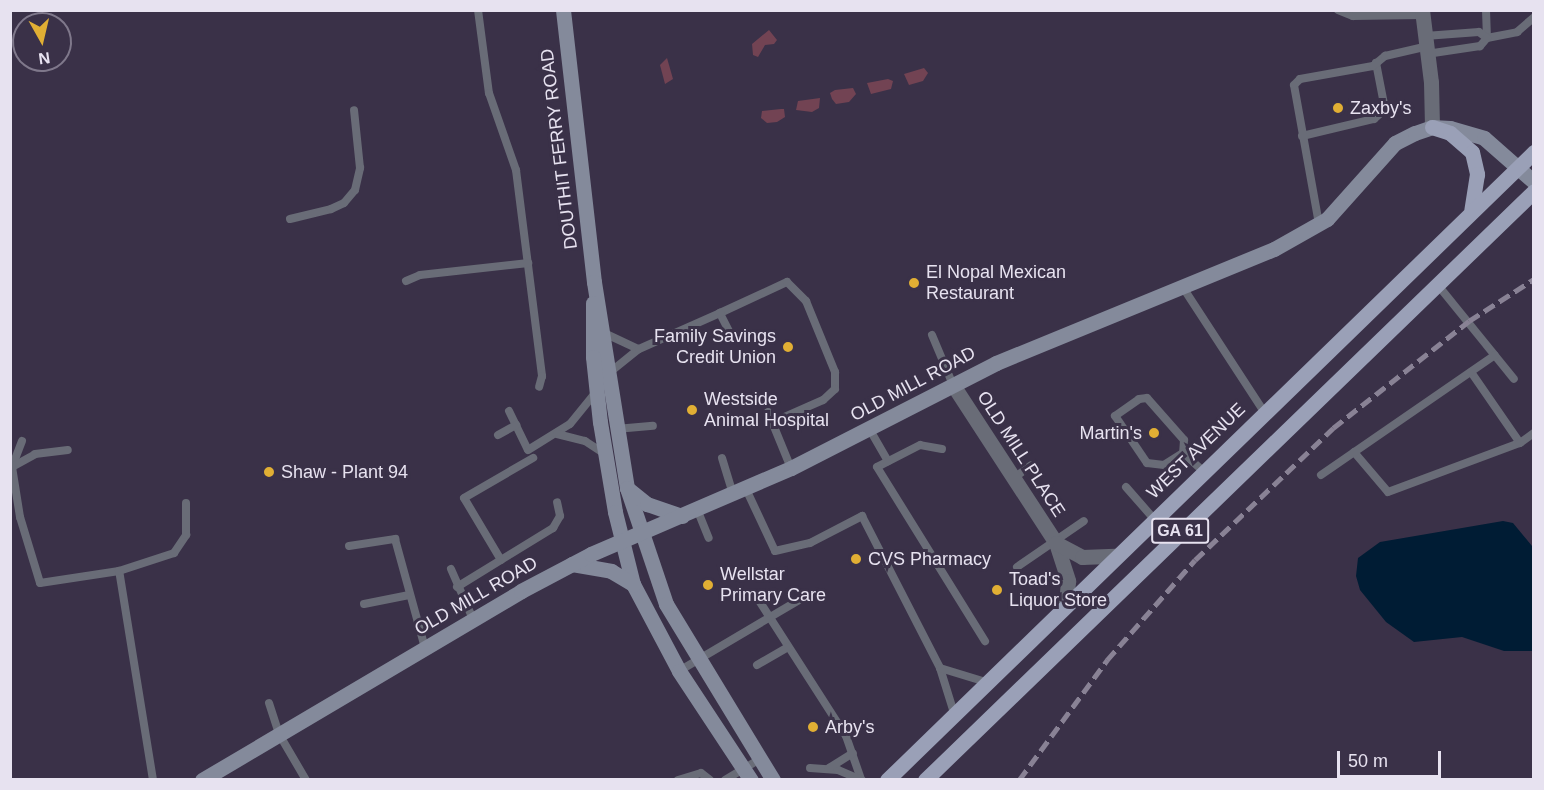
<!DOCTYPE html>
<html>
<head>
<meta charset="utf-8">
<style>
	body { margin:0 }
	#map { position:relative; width:1544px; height:790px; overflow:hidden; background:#3a3148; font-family:Arial,sans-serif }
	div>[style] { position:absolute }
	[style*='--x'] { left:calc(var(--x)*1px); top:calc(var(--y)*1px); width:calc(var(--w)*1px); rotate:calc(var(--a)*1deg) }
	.green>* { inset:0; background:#724353 }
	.water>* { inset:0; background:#001c34 }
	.lane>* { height:8px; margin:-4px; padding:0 4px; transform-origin:4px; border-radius:4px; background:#696c77 }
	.street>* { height:15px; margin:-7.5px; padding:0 7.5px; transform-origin:7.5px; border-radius:7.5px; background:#696c77 }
	.secondary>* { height:15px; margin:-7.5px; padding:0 7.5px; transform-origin:7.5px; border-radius:7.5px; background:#848a9b }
	.primary>* { height:15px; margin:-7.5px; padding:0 7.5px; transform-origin:7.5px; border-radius:7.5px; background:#9aa0b7 }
	.rail>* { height:4.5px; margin-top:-2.25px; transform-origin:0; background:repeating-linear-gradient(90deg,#898295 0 12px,transparent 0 18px) }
	.dots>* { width:16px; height:16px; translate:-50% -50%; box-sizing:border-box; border:3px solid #3a3148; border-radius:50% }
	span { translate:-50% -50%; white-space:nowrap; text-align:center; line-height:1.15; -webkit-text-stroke:6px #3a3148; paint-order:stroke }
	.shield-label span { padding:2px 4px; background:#3a3148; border:2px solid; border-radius:4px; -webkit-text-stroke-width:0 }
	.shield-label { font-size:16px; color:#e7e2f0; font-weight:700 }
	.poi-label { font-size:18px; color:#e7e2f0 }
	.left { translate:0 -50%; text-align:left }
	.right { translate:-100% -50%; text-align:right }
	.street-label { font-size:18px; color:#e7e2f0 }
	.frame { position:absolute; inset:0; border:12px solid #e7e2f0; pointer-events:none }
	.north { position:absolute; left:12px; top:12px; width:60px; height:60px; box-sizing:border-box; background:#3a3148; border:2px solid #7f788b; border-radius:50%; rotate:172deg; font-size:16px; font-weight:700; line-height:24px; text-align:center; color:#e7e2f0 }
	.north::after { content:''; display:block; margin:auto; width:21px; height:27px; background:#e1af34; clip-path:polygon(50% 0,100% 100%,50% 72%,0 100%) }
	.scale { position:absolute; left:1337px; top:751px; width:104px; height:27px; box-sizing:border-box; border:3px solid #e7e2f0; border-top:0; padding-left:8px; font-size:18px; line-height:21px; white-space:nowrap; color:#e7e2f0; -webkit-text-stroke:4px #3a3148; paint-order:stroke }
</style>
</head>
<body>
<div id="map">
	<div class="green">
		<i style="clip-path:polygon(769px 30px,777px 40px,774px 44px,765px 45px,758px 57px,753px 55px,752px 44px)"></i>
		<i style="clip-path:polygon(667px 58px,673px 79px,665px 84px,660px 65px)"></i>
		<i style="clip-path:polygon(924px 68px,928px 73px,923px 81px,909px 85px,904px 74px)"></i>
		<i style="clip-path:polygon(888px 79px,893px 81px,891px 89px,871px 94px,867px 83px)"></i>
		<i style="clip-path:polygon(853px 88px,856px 94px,849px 102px,836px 104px,832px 99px,830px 93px,835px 90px)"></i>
		<i style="clip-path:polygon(820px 98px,819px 108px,812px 112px,796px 110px,798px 101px)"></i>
		<i style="clip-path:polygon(781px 109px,784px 109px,785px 117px,777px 122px,767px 123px,761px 118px,762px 111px)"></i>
	</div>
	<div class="water">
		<i style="clip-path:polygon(1503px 521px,1513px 523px,1532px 546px,1533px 651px,1504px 651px,1462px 637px,1414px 642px,1386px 622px,1360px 590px,1356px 576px,1358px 558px,1380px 542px)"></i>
	</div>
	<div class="lane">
		<i style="--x:478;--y:10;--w:84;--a:82.5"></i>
		<i style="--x:489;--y:93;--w:82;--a:70.7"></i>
		<i style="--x:516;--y:170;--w:208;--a:82.8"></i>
		<i style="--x:542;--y:376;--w:11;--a:105"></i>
		<i style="--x:1338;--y:10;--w:16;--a:22"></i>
		<i style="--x:1353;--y:16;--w:69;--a:-0.8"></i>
		<i style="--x:1486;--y:10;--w:28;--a:88"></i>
		<i style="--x:1487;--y:38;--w:31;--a:-11"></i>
		<i style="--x:1517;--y:32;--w:23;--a:-41"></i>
		<i style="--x:1425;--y:36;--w:54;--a:-4.2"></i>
		<i style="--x:1479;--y:32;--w:10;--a:37"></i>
		<i style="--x:1487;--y:38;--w:11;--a:131"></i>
		<i style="--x:1480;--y:46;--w:54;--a:171.4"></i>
		<i style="--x:1302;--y:136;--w:74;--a:-13.3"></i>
		<i style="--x:1374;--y:119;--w:9;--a:-41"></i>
		<i style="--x:1381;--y:113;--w:9;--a:-72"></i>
		<i style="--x:1384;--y:104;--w:42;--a:-101"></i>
		<i style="--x:290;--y:219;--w:42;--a:-13.7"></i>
		<i style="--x:331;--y:209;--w:14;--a:-25"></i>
		<i style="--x:344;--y:203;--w:17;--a:-50"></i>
		<i style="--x:355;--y:190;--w:23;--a:-77"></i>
		<i style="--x:360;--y:168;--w:58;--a:-95.9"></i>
		<i style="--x:1319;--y:224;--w:141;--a:-100.2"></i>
		<i style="--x:1294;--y:85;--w:8;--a:-45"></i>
		<i style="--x:1300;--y:79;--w:74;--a:-10.1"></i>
		<i style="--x:1373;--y:66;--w:16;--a:-40"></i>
		<i style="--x:1385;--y:56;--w:40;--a:-13"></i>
		<i style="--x:406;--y:281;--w:15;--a:-23"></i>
		<i style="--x:420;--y:275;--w:109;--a:-6.3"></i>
		<i style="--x:1437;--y:284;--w:122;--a:51"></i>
		<i style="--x:1182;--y:286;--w:150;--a:56.9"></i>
		<i style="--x:604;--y:333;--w:38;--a:25"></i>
		<i style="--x:731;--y:335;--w:25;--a:-117"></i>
		<i style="--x:720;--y:313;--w:74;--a:-24.8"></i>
		<i style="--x:787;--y:282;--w:27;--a:45"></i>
		<i style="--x:806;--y:301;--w:77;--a:67.8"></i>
		<i style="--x:835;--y:372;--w:17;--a:90"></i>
		<i style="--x:835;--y:389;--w:16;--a:137"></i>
		<i style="--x:823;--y:400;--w:55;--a:156.3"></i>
		<i style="--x:932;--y:335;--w:54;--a:67.2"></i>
		<i style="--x:1471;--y:372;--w:86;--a:55.4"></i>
		<i style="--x:609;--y:373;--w:38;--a:-39"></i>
		<i style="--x:639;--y:349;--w:89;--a:-24"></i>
		<i style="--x:1147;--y:398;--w:56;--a:48.6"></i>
		<i style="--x:1184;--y:440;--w:13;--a:94"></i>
		<i style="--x:1183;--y:453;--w:22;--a:148"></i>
		<i style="--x:1164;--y:465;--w:17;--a:-173"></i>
		<i style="--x:1147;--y:463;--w:57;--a:-124.2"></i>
		<i style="--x:1115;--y:416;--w:29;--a:-35"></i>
		<i style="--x:1139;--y:399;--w:8;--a:-7"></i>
		<i style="--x:509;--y:411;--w:43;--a:64"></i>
		<i style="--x:528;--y:450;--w:49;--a:-31.8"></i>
		<i style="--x:570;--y:424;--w:40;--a:-51"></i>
		<i style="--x:768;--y:412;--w:61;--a:67.7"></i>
		<i style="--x:616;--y:429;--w:37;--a:-5"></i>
		<i style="--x:870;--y:430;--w:36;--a:60"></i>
		<i style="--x:557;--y:434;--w:29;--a:14"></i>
		<i style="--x:585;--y:441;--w:24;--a:33"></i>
		<i style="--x:498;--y:435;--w:21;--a:-29"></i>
		<i style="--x:22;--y:441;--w:28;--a:111"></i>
		<i style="--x:12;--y:467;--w:26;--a:-29"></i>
		<i style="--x:35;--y:454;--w:33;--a:-7"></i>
		<i style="--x:942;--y:449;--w:22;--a:-170"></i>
		<i style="--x:920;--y:445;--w:48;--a:152.9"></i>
		<i style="--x:877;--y:467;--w:205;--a:58.2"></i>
		<i style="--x:1354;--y:452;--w:52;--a:49.6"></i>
		<i style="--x:1388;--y:492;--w:141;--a:-20.4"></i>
		<i style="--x:1520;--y:443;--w:17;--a:-36"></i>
		<i style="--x:1183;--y:453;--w:27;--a:42"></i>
		<i style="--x:722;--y:458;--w:38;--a:73"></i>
		<i style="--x:12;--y:467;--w:51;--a:80.9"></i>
		<i style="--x:20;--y:517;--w:69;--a:73.1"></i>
		<i style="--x:40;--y:583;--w:80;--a:-8.6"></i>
		<i style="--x:1321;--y:475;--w:211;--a:-34.6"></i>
		<i style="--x:1014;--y:478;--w:21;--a:-37"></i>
		<i style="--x:1126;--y:487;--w:43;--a:48.8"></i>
		<i style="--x:746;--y:489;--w:68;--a:64.9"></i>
		<i style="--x:775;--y:551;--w:36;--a:-13"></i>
		<i style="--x:810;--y:543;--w:59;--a:-27.4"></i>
		<i style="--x:862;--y:516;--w:171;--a:62.8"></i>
		<i style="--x:940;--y:668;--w:47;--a:72.7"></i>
		<i style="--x:697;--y:509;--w:31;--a:68"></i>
		<i style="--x:349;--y:546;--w:47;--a:-8.7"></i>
		<i style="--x:395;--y:539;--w:113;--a:74.6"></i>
		<i style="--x:501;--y:560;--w:72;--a:-120.8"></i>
		<i style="--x:464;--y:498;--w:80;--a:-30.1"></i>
		<i style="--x:1017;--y:567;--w:81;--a:-34.5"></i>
		<i style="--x:451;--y:569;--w:55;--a:66.3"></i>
		<i style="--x:457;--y:587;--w:113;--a:-31.6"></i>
		<i style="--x:553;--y:528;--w:14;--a:-60"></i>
		<i style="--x:560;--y:516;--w:14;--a:-102"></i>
		<i style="--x:758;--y:599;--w:163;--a:57.3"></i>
		<i style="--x:846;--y:736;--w:46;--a:70.8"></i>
		<i style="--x:364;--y:604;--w:46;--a:-11.3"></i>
		<i style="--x:757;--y:665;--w:36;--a:-30"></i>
		<i style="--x:940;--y:668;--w:48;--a:16.9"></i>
		<i style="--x:679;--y:671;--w:139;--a:-30.6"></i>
		<i style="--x:269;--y:703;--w:33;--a:72"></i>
		<i style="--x:279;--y:734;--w:53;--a:59.6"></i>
		<i style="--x:810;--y:768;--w:28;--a:4"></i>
		<i style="--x:838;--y:770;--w:26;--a:23"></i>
		<i style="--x:829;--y:768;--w:28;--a:-32"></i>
		<i style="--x:153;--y:780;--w:212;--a:-99.2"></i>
		<i style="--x:119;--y:571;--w:58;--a:-18.1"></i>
		<i style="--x:174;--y:553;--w:22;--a:-56"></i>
		<i style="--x:186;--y:535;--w:32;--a:-90"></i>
		<i style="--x:678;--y:780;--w:24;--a:-17"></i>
		<i style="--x:701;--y:773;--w:11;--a:38"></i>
		<i style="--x:725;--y:780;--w:41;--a:-31"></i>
	</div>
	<div class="street">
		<i style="--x:1422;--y:10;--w:73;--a:82.9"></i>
		<i style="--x:1431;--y:82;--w:45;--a:88.7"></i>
		<i style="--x:953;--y:385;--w:189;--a:56.9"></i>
		<i style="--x:1056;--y:543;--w:40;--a:72"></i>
		<i style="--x:1068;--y:581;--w:24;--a:95"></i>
		<i style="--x:1056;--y:543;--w:30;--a:28"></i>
		<i style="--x:1082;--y:557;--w:33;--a:-2"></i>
	</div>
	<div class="secondary">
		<i style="--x:563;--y:10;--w:274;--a:83.5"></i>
		<i style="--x:594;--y:282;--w:209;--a:80.9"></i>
		<i style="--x:627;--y:488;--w:122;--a:71.4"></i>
		<i style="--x:666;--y:604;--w:206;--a:58.7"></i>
		<i style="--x:593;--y:303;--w:54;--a:90"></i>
		<i style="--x:593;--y:357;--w:65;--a:83.9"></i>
		<i style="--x:600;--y:422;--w:91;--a:80.5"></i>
		<i style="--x:615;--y:512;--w:74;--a:76"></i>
		<i style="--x:633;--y:584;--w:98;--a:62.1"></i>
		<i style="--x:679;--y:671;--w:131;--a:56.6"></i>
		<i style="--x:627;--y:488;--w:26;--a:39"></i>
		<i style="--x:647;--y:504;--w:37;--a:19"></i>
		<i style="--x:572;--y:564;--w:40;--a:10"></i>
		<i style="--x:611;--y:571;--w:26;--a:31"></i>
		<i style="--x:202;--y:780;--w:371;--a:-30.6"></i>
		<i style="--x:521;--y:591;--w:79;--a:-27.9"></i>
		<i style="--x:591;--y:554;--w:218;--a:-23.3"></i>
		<i style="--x:791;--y:468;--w:230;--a:-27.1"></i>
		<i style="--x:996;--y:363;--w:300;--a:-22.3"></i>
		<i style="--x:1274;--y:249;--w:61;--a:-29.5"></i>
		<i style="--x:1327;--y:219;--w:102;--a:-48.2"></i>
		<i style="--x:1395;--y:143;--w:22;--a:-27"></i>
		<i style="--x:1415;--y:133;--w:18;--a:-19"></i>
		<i style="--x:1432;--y:127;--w:18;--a:3"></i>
		<i style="--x:1450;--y:128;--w:35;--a:16"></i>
		<i style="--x:1484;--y:138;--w:67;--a:41.3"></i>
	</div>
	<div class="primary">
		<i style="--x:1432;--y:127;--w:19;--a:18"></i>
		<i style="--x:1450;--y:133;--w:29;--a:41"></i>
		<i style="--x:1472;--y:152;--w:23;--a:77"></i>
		<i style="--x:1477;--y:174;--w:36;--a:99"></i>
		<i style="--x:887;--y:780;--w:902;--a:-44.15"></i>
		<i style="--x:925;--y:780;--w:847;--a:-44.04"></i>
	</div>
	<div class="rail">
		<i style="--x:1019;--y:780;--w:149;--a:-53.7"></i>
		<i style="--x:1107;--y:660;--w:133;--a:-48.7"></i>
		<i style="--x:1195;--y:560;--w:191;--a:-43.7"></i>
		<i style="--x:1333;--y:428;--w:173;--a:-38.2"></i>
		<i style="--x:1469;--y:321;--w:77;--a:-32.9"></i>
	</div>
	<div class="dots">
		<i style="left:1338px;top:108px;background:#e1af34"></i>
		<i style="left:914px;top:283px;background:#e1af34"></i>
		<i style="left:788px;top:347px;background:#e1af34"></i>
		<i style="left:692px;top:410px;background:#e1af34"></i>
		<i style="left:1154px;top:433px;background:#e1af34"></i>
		<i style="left:269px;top:472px;background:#e1af34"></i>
		<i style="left:856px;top:559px;background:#e1af34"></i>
		<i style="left:708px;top:585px;background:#e1af34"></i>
		<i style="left:997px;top:590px;background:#e1af34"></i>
		<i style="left:813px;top:727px;background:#e1af34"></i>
	</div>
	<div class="shield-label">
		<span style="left:1180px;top:531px">GA 61</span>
	</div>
	<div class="poi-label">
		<span class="left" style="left:1350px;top:108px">Zaxby's</span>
		<span class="left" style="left:926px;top:283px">El Nopal Mexican<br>Restaurant</span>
		<span class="right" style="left:776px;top:347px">Family Savings<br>Credit Union</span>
		<span class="left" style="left:704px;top:410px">Westside<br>Animal Hospital</span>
		<span class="right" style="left:1142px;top:433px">Martin's</span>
		<span class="left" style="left:281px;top:472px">Shaw - Plant 94</span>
		<span class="left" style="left:868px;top:559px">CVS Pharmacy</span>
		<span class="left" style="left:720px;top:585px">Wellstar<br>Primary Care</span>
		<span class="left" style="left:1009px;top:590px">Toad's<br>Liquor Store</span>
		<span class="left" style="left:825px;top:727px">Arby's</span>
	</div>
	<div class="street-label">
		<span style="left:559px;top:149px;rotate:-97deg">DOUTHIT FERRY ROAD</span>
		<span style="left:913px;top:384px;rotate:-28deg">OLD MILL ROAD</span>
		<span style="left:1196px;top:451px;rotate:-44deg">WEST AVENUE</span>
		<span style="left:1021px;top:454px;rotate:57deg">OLD MILL PLACE</span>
		<span style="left:476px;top:596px;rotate:-30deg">OLD MILL ROAD</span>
	</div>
	<div class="frame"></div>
	<div class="north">N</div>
	<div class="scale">50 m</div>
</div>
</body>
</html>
